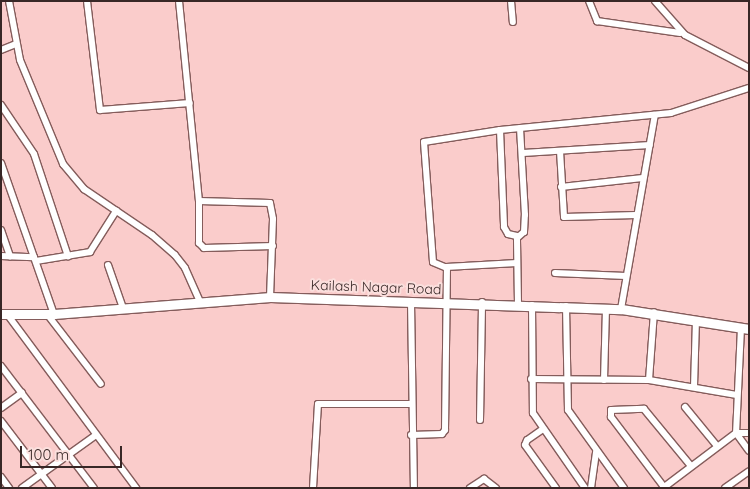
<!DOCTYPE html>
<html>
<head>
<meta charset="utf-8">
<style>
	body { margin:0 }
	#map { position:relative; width:750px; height:489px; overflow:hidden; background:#facccb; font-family:Quicksand,sans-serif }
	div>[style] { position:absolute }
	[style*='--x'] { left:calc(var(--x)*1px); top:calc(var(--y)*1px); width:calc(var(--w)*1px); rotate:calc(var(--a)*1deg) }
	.roads { filter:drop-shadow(1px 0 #845c5b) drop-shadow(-1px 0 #845c5b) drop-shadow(0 1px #845c5b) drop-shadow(0 -1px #845c5b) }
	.street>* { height:6px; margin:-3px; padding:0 3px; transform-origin:3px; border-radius:3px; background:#fff }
	.secondary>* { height:9px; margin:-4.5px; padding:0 4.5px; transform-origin:4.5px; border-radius:4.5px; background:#fff }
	span { translate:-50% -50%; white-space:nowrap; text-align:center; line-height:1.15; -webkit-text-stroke:4px #fbdfdd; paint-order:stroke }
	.street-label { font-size:14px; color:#382726 }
	.frame { position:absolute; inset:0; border:2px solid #382726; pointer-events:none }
	.scale { position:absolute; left:20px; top:446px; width:102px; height:22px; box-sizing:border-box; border:2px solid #382726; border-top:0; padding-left:6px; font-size:15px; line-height:18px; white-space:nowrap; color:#382726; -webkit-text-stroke:4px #fbdfdd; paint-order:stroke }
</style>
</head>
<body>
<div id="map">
	<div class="roads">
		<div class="street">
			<i style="--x:9;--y:1;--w:60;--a:79.4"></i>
			<i style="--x:20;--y:60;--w:113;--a:67.5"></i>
			<i style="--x:63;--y:164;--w:33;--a:50"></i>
			<i style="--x:84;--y:189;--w:82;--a:34.1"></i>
			<i style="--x:152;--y:235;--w:30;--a:41"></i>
			<i style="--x:175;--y:255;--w:16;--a:52"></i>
			<i style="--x:185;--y:268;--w:35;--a:66"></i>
			<i style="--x:87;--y:1;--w:110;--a:83.2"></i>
			<i style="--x:100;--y:110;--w:90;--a:-4.4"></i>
			<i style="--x:179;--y:1;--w:201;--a:84.3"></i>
			<i style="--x:199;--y:201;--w:42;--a:90"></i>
			<i style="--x:199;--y:243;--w:7;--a:45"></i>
			<i style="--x:204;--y:248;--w:69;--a:-1.7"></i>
			<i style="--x:511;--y:1;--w:21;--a:85"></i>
			<i style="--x:589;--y:1;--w:22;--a:68"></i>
			<i style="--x:597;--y:21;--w:84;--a:8.2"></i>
			<i style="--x:655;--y:1;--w:45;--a:48.6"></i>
			<i style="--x:685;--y:35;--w:72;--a:27.3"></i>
			<i style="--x:1;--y:50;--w:16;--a:-22"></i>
			<i style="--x:1;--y:105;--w:59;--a:56"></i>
			<i style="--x:34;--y:154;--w:108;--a:71.6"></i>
			<i style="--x:500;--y:130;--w:97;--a:87.6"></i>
			<i style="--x:504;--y:227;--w:8;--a:60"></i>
			<i style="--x:508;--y:234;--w:9;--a:13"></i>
			<i style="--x:560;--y:151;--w:66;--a:86.5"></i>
			<i style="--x:564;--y:217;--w:72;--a:-1.6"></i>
			<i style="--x:523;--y:153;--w:127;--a:-3.6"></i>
			<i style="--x:1;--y:163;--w:160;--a:70.7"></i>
			<i style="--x:561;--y:187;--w:82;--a:-6.3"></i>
			<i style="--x:199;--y:201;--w:71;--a:1.6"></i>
			<i style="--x:270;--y:203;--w:16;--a:79"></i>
			<i style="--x:273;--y:219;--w:78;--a:92.2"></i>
			<i style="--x:1;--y:230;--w:28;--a:71"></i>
			<i style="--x:1;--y:256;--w:33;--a:2"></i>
			<i style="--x:36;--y:261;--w:55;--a:-9.5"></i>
			<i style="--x:90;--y:252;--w:49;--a:-57.6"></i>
			<i style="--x:108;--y:265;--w:46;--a:70.8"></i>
			<i style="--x:446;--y:267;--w:71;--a:-3.2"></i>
			<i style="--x:555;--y:273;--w:71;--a:2.4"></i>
			<i style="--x:411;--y:302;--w:186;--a:89.1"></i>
			<i style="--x:518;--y:304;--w:66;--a:-90.9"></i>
			<i style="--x:517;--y:238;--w:9;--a:-41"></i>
			<i style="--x:524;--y:232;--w:17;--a:-87"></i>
			<i style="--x:525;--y:215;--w:87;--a:-93.3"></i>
			<i style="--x:532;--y:305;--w:108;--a:89.5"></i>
			<i style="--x:533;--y:413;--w:91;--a:55.3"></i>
			<i style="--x:566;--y:306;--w:104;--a:88.9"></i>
			<i style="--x:568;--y:410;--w:96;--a:54.3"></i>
			<i style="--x:621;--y:309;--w:197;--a:-80.1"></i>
			<i style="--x:7;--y:314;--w:217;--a:53.4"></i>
			<i style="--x:47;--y:314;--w:88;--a:52.4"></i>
			<i style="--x:741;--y:328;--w:105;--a:92.7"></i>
			<i style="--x:736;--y:433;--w:22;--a:54"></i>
			<i style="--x:1;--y:366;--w:153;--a:52.7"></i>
			<i style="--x:531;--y:379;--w:118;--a:0.5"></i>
			<i style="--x:649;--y:380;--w:89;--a:9.7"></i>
			<i style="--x:604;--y:380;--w:71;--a:-88.4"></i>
			<i style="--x:649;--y:380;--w:68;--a:-85.8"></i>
			<i style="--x:694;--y:387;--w:67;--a:-88.3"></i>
			<i style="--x:685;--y:407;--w:50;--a:50.6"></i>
			<i style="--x:1;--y:408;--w:26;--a:-36"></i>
			<i style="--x:480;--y:420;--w:118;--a:-89"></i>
			<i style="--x:1;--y:421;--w:84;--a:52.7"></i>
			<i style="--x:543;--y:429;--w:19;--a:145"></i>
			<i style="--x:527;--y:440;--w:5;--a:112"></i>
			<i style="--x:525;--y:445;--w:53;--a:54.2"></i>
			<i style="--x:411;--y:435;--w:31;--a:-2"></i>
			<i style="--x:442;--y:434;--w:5;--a:-53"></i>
			<i style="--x:445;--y:430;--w:162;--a:-89.3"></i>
			<i style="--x:447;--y:268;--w:15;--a:-157"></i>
			<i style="--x:433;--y:262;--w:120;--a:-94.3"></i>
			<i style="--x:424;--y:142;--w:77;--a:-9"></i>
			<i style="--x:500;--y:130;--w:172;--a:-5.7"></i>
			<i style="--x:671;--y:113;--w:82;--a:-17.8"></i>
			<i style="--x:1;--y:477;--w:14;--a:54"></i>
			<i style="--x:664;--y:487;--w:88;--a:-127.1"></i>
			<i style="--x:611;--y:417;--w:7;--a:-90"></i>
			<i style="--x:611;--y:410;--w:33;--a:-2"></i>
			<i style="--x:644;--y:409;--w:74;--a:50.5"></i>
			<i style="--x:22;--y:488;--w:91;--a:-35.6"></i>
			<i style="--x:313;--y:488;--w:84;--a:-86.6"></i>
			<i style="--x:318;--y:404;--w:93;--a:0"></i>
			<i style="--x:470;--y:488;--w:17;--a:-33"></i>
			<i style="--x:484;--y:479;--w:15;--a:37"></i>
			<i style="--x:591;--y:488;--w:37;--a:-82"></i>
			<i style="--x:663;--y:488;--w:91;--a:-37"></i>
			<i style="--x:736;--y:433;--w:13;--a:0"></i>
			<i style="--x:725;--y:488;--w:29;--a:-35"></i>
		</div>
		<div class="secondary">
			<i style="--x:1;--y:314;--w:53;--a:0"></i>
			<i style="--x:54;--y:314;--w:217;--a:-4.5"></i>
			<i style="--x:270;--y:297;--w:351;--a:2"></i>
			<i style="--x:621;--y:309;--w:130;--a:8.9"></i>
		</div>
	</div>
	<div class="street-label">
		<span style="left:376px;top:287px;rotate:2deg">Kailash Nagar Road</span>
	</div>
	<div class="frame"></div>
	<div class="scale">100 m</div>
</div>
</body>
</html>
